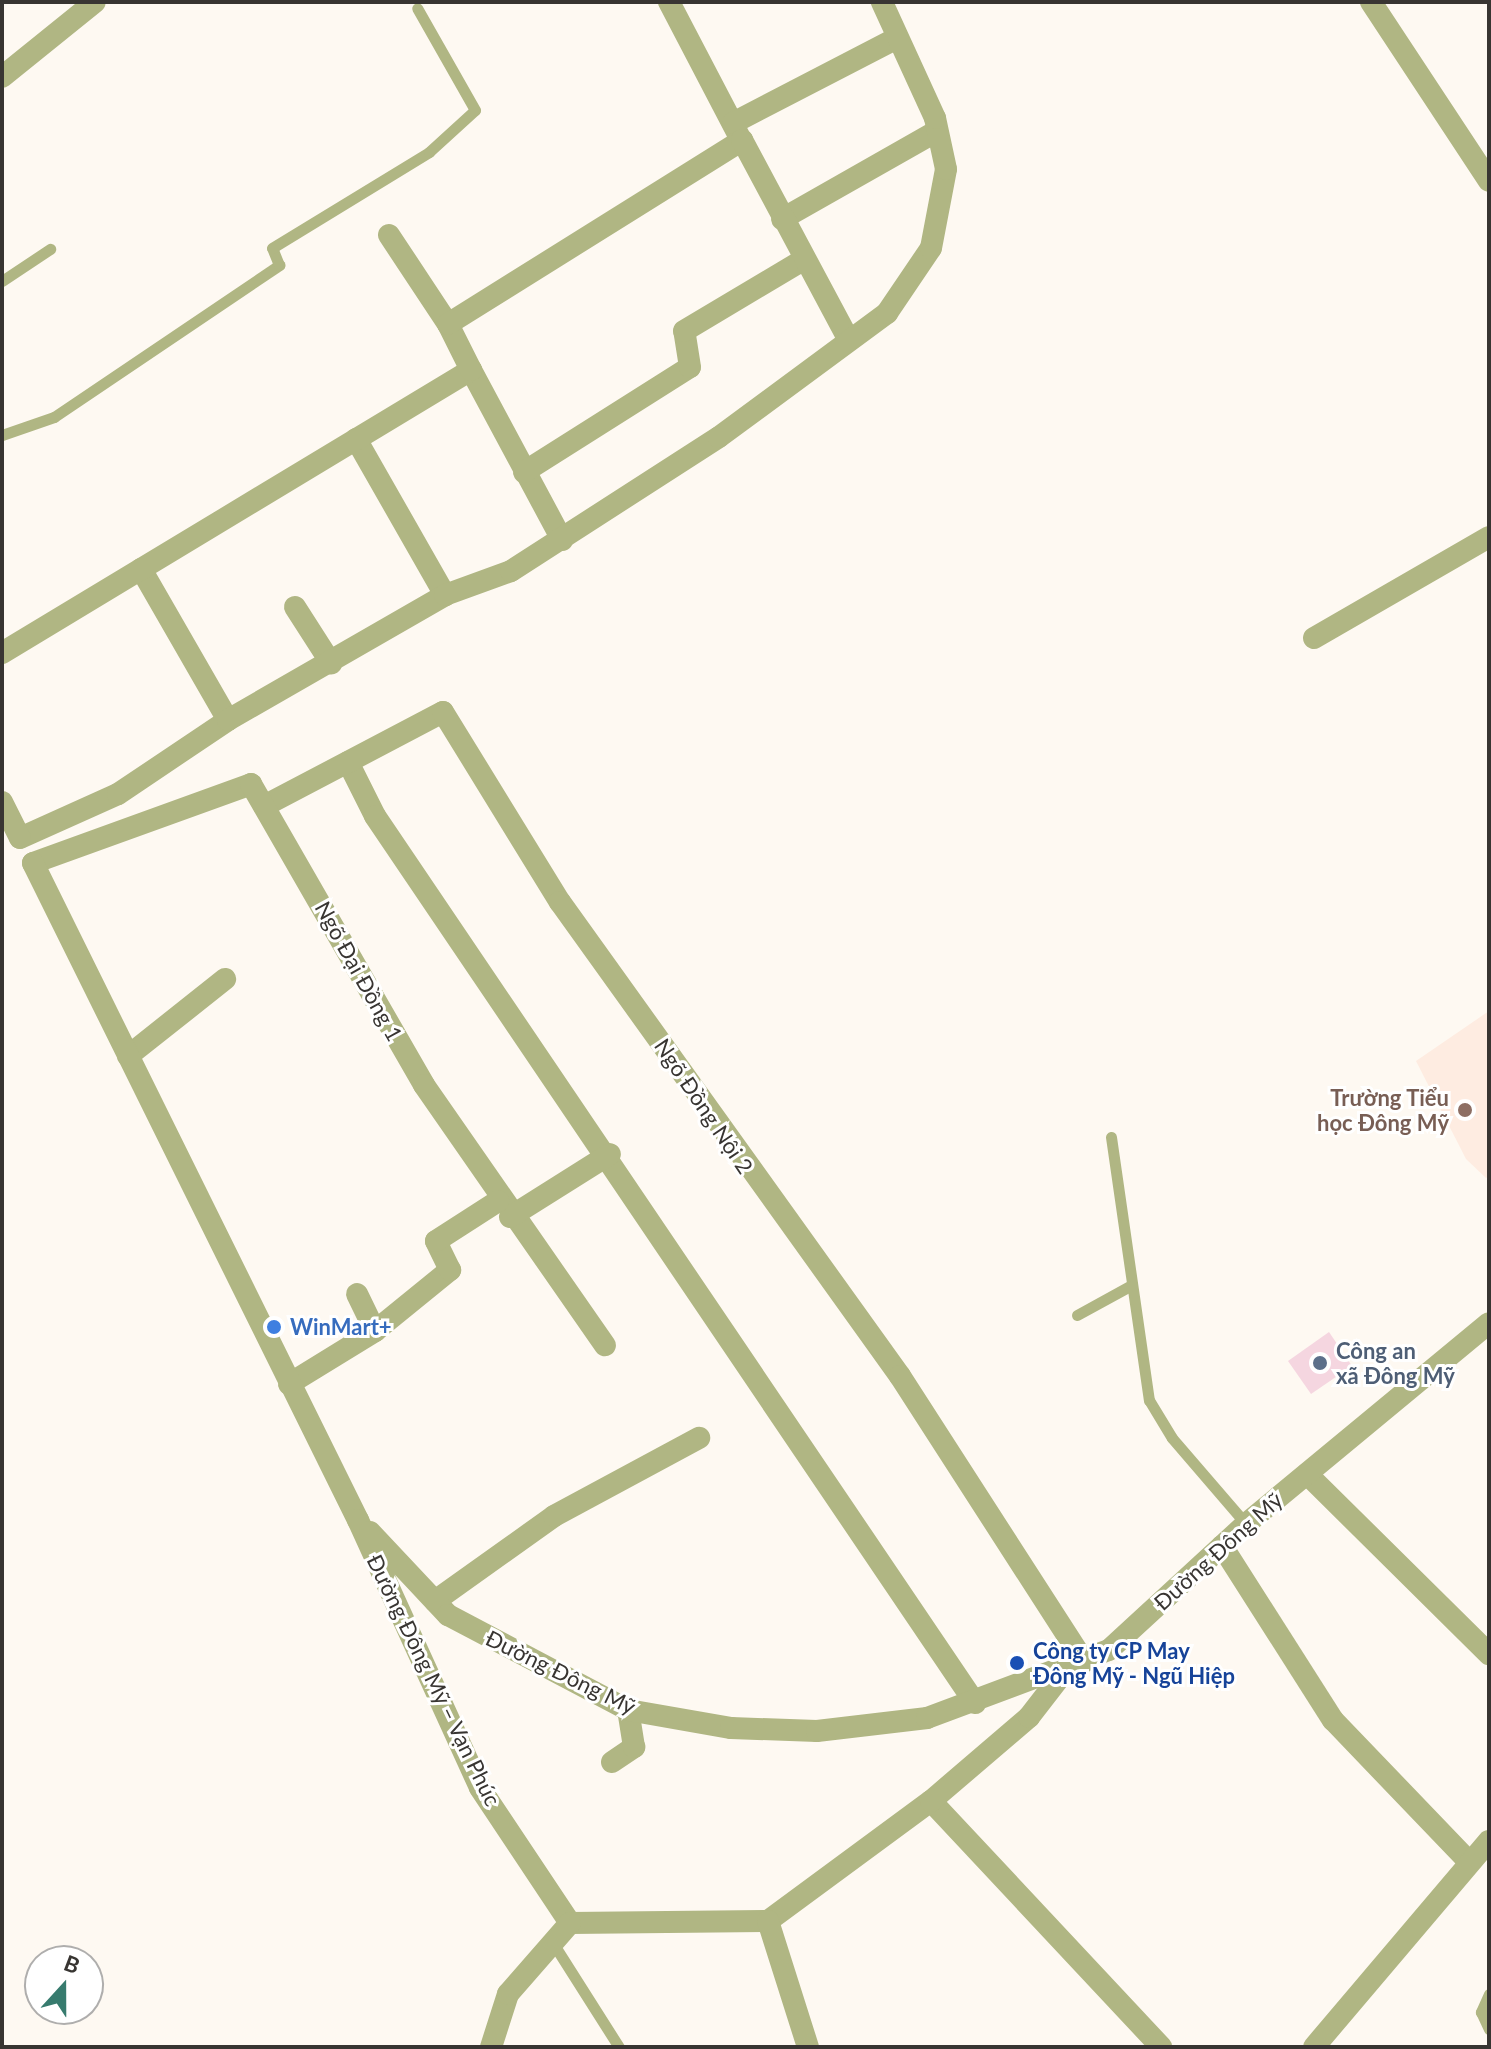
<!DOCTYPE html>
<html>
<head>
<meta charset="utf-8">
<style>
	body { margin:0 }
	#map { position:relative; width:1491px; height:2049px; overflow:hidden; background:#fef9f2; font-family:Lato,sans-serif }
	div>[style] { position:absolute }
	[style*='--x'] { left:calc(var(--x)*1px); top:calc(var(--y)*1px); width:calc(var(--w)*1px); rotate:calc(var(--a)*1deg) }
	.education>* { inset:0; background:#feece1 }
	.building>* { inset:0; background:#f5d6e0 }
	.service>* { height:11px; margin:-5.5px; padding:0 5.5px; transform-origin:5.5px; border-radius:5.5px; background:#b0b683 }
	.minor>* { height:22px; margin:-11px; padding:0 11px; transform-origin:11px; border-radius:11px; background:#b0b683 }
	.tertiary>* { height:22px; margin:-11px; padding:0 11px; transform-origin:11px; border-radius:11px; background:#b0b683 }
	.dots>* { width:22px; height:22px; translate:-50% -50%; box-sizing:border-box; border:4px solid #fff; border-radius:50% }
	span { translate:-50% -50%; white-space:nowrap; text-align:center; line-height:1.15; -webkit-text-stroke:6px #fff; paint-order:stroke }
	.street-label { font-size:22px; color:#383532 }
	.education-label { font-size:22px; color:#785e54; font-weight:700 }
	.right { translate:-100% -50%; text-align:right }
	.shop-label { font-size:22px; color:#366cbe; font-weight:700 }
	.left { translate:0 -50%; text-align:left }
	.service-label { font-size:22px; color:#4e5e75; font-weight:700 }
	.transit-label { font-size:22px; color:#164399; font-weight:700 }
	.frame { position:absolute; inset:0; border:4px solid #383532; pointer-events:none }
	.north { position:absolute; left:24px; top:1945px; width:80px; height:80px; box-sizing:border-box; background:#fff; border:2px solid #afaead; border-radius:50%; rotate:21deg; font-size:22px; font-weight:700; line-height:32px; text-align:center; color:#383532 }
	.north::after { content:''; display:block; margin:auto; width:28px; height:36px; background:#377b6e; clip-path:polygon(50% 0,100% 100%,50% 72%,0 100%) }
</style>
</head>
<body>
<div id="map">
	<div class="education">
		<i style="clip-path:polygon(1489px 1011px,1489px 1176px,1486px 1178px,1466px 1159px,1416px 1061px)"></i>
	</div>
	<div class="building">
		<i style="clip-path:polygon(1329px 1332px,1352px 1366px,1311px 1394px,1288px 1361px)"></i>
	</div>
	<div class="service">
		<i style="--x:2;--y:281;--w:58;--a:-33.7"></i>
		<i style="--x:2;--y:435;--w:55;--a:-19.1"></i>
		<i style="--x:54;--y:417;--w:272;--a:-34"></i>
		<i style="--x:279;--y:265;--w:18;--a:-112"></i>
		<i style="--x:272;--y:248;--w:184;--a:-31.4"></i>
		<i style="--x:429;--y:152;--w:62;--a:-42.4"></i>
		<i style="--x:475;--y:110;--w:117;--a:-119.6"></i>
		<i style="--x:1111;--y:1137;--w:266;--a:81.8"></i>
		<i style="--x:1149;--y:1400;--w:44;--a:58.8"></i>
		<i style="--x:1172;--y:1438;--w:113;--a:49.3"></i>
		<i style="--x:1077;--y:1315;--w:60;--a:-28.7"></i>
		<i style="--x:551;--y:1940;--w:127;--a:57.6"></i>
		<i style="--x:1489;--y:1994;--w:20;--a:114"></i>
		<i style="--x:1481;--y:2012;--w:19;--a:65"></i>
	</div>
	<div class="minor">
		<i style="--x:669;--y:2;--w:151;--a:62.4"></i>
		<i style="--x:1371;--y:2;--w:214;--a:56.6"></i>
		<i style="--x:2;--y:77;--w:119;--a:-38.9"></i>
		<i style="--x:733;--y:123;--w:185;--a:-27.4"></i>
		<i style="--x:782;--y:219;--w:178;--a:-29.6"></i>
		<i style="--x:389;--y:235;--w:107;--a:56.5"></i>
		<i style="--x:471;--y:370;--w:193;--a:61.8"></i>
		<i style="--x:356;--y:439;--w:180;--a:60.3"></i>
		<i style="--x:524;--y:472;--w:196;--a:-32.3"></i>
		<i style="--x:690;--y:367;--w:36;--a:-99"></i>
		<i style="--x:684;--y:331;--w:139;--a:-30.8"></i>
		<i style="--x:141;--y:569;--w:174;--a:60.1"></i>
		<i style="--x:295;--y:607;--w:67;--a:57.3"></i>
		<i style="--x:1314;--y:638;--w:202;--a:-30"></i>
		<i style="--x:2;--y:653;--w:548;--a:-31.11"></i>
		<i style="--x:471;--y:370;--w:51;--a:-116.6"></i>
		<i style="--x:448;--y:324;--w:347;--a:-32"></i>
		<i style="--x:742;--y:140;--w:227;--a:61.9"></i>
		<i style="--x:348;--y:762;--w:60;--a:63.4"></i>
		<i style="--x:375;--y:816;--w:1071;--a:55.92"></i>
		<i style="--x:264;--y:806;--w:202;--a:-27.7"></i>
		<i style="--x:443;--y:712;--w:223;--a:58.4"></i>
		<i style="--x:560;--y:902;--w:583;--a:54.35"></i>
		<i style="--x:900;--y:1376;--w:340;--a:57.2"></i>
		<i style="--x:20;--y:838;--w:107;--a:-24.2"></i>
		<i style="--x:118;--y:794;--w:133;--a:-33.9"></i>
		<i style="--x:228;--y:720;--w:250;--a:-29.9"></i>
		<i style="--x:445;--y:595;--w:70;--a:-20"></i>
		<i style="--x:511;--y:571;--w:247;--a:-32.8"></i>
		<i style="--x:719;--y:437;--w:209;--a:-36.4"></i>
		<i style="--x:887;--y:313;--w:78;--a:-55.9"></i>
		<i style="--x:931;--y:248;--w:80;--a:-79.2"></i>
		<i style="--x:946;--y:169;--w:52;--a:-102.2"></i>
		<i style="--x:935;--y:118;--w:128;--a:-114.6"></i>
		<i style="--x:33;--y:863;--w:232;--a:-19.9"></i>
		<i style="--x:251;--y:784;--w:347;--a:60.1"></i>
		<i style="--x:424;--y:1085;--w:317;--a:55.2"></i>
		<i style="--x:128;--y:1056;--w:124;--a:-38.4"></i>
		<i style="--x:510;--y:1217;--w:118;--a:-32.2"></i>
		<i style="--x:375;--y:1331;--w:97;--a:-39.1"></i>
		<i style="--x:450;--y:1270;--w:32;--a:-116"></i>
		<i style="--x:436;--y:1241;--w:74;--a:-32.8"></i>
		<i style="--x:289;--y:1384;--w:101;--a:-31.6"></i>
		<i style="--x:375;--y:1331;--w:41;--a:-115.9"></i>
		<i style="--x:1307;--y:1474;--w:256;--a:44.7"></i>
		<i style="--x:1222;--y:1546;--w:206;--a:57.5"></i>
		<i style="--x:1333;--y:1720;--w:197;--a:46.2"></i>
		<i style="--x:435;--y:1601;--w:146;--a:-35.5"></i>
		<i style="--x:554;--y:1516;--w:165;--a:-28.3"></i>
		<i style="--x:612;--y:1762;--w:27;--a:-34"></i>
		<i style="--x:634;--y:1747;--w:37;--a:-99"></i>
		<i style="--x:931;--y:1801;--w:337;--a:46.9"></i>
		<i style="--x:768;--y:1921;--w:202;--a:-36.4"></i>
		<i style="--x:931;--y:1801;--w:129;--a:-40.6"></i>
		<i style="--x:1029;--y:1717;--w:56;--a:-52.3"></i>
		<i style="--x:1314;--y:2047;--w:270;--a:-49.7"></i>
	</div>
	<div class="tertiary">
		<i style="--x:2;--y:802;--w:40;--a:63.4"></i>
		<i style="--x:33;--y:863;--w:733;--a:63.68"></i>
		<i style="--x:358;--y:1520;--w:294;--a:65.5"></i>
		<i style="--x:480;--y:1788;--w:162;--a:56.3"></i>
		<i style="--x:570;--y:1923;--w:198;--a:-0.6"></i>
		<i style="--x:768;--y:1921;--w:132;--a:72.4"></i>
		<i style="--x:370;--y:1532;--w:114;--a:46.8"></i>
		<i style="--x:448;--y:1615;--w:204;--a:27.8"></i>
		<i style="--x:628;--y:1710;--w:105;--a:9.9"></i>
		<i style="--x:731;--y:1728;--w:86;--a:2"></i>
		<i style="--x:817;--y:1731;--w:111;--a:-6.7"></i>
		<i style="--x:927;--y:1718;--w:194;--a:-20.5"></i>
		<i style="--x:1109;--y:1650;--w:186;--a:-42.6"></i>
		<i style="--x:1246;--y:1524;--w:315;--a:-39.6"></i>
		<i style="--x:491;--y:2047;--w:56;--a:-72.2"></i>
		<i style="--x:508;--y:1994;--w:94;--a:-48.9"></i>
	</div>
	<div class="dots">
		<i style="left:1465px;top:1110px;background:#8d6e63"></i>
		<i style="left:274px;top:1327px;background:#3f7fe0"></i>
		<i style="left:1320px;top:1363px;background:#5c6f8a"></i>
		<i style="left:1017px;top:1663px;background:#1a4fb4"></i>
	</div>
	<div class="street-label">
		<span style="left:359px;top:971px;rotate:61deg">Ngõ Đại Đồng 1</span>
		<span style="left:704px;top:1106px;rotate:56deg">Ngõ Đồng Nội 2</span>
		<span style="left:1218px;top:1551px;rotate:-42deg">Đường Đông Mỹ</span>
		<span style="left:561px;top:1672px;rotate:26deg">Đường Đông Mỹ</span>
		<span style="left:434px;top:1680px;rotate:64deg">Đường Đông Mỹ – Vạn Phúc</span>
	</div>
	<div class="education-label">
		<span class="right" style="left:1449px;top:1110px">Trường Tiểu<br>học Đông Mỹ</span>
	</div>
	<div class="shop-label">
		<span class="left" style="left:290px;top:1327px">WinMart+</span>
	</div>
	<div class="service-label">
		<span class="left" style="left:1336px;top:1363px">Công an<br>xã Đông Mỹ</span>
	</div>
	<div class="transit-label">
		<span class="left" style="left:1033px;top:1663px">Công ty CP May<br>Đông Mỹ - Ngũ Hiệp</span>
	</div>
	<div class="frame"></div>
	<div class="north">B</div>
</div>
</body>
</html>
